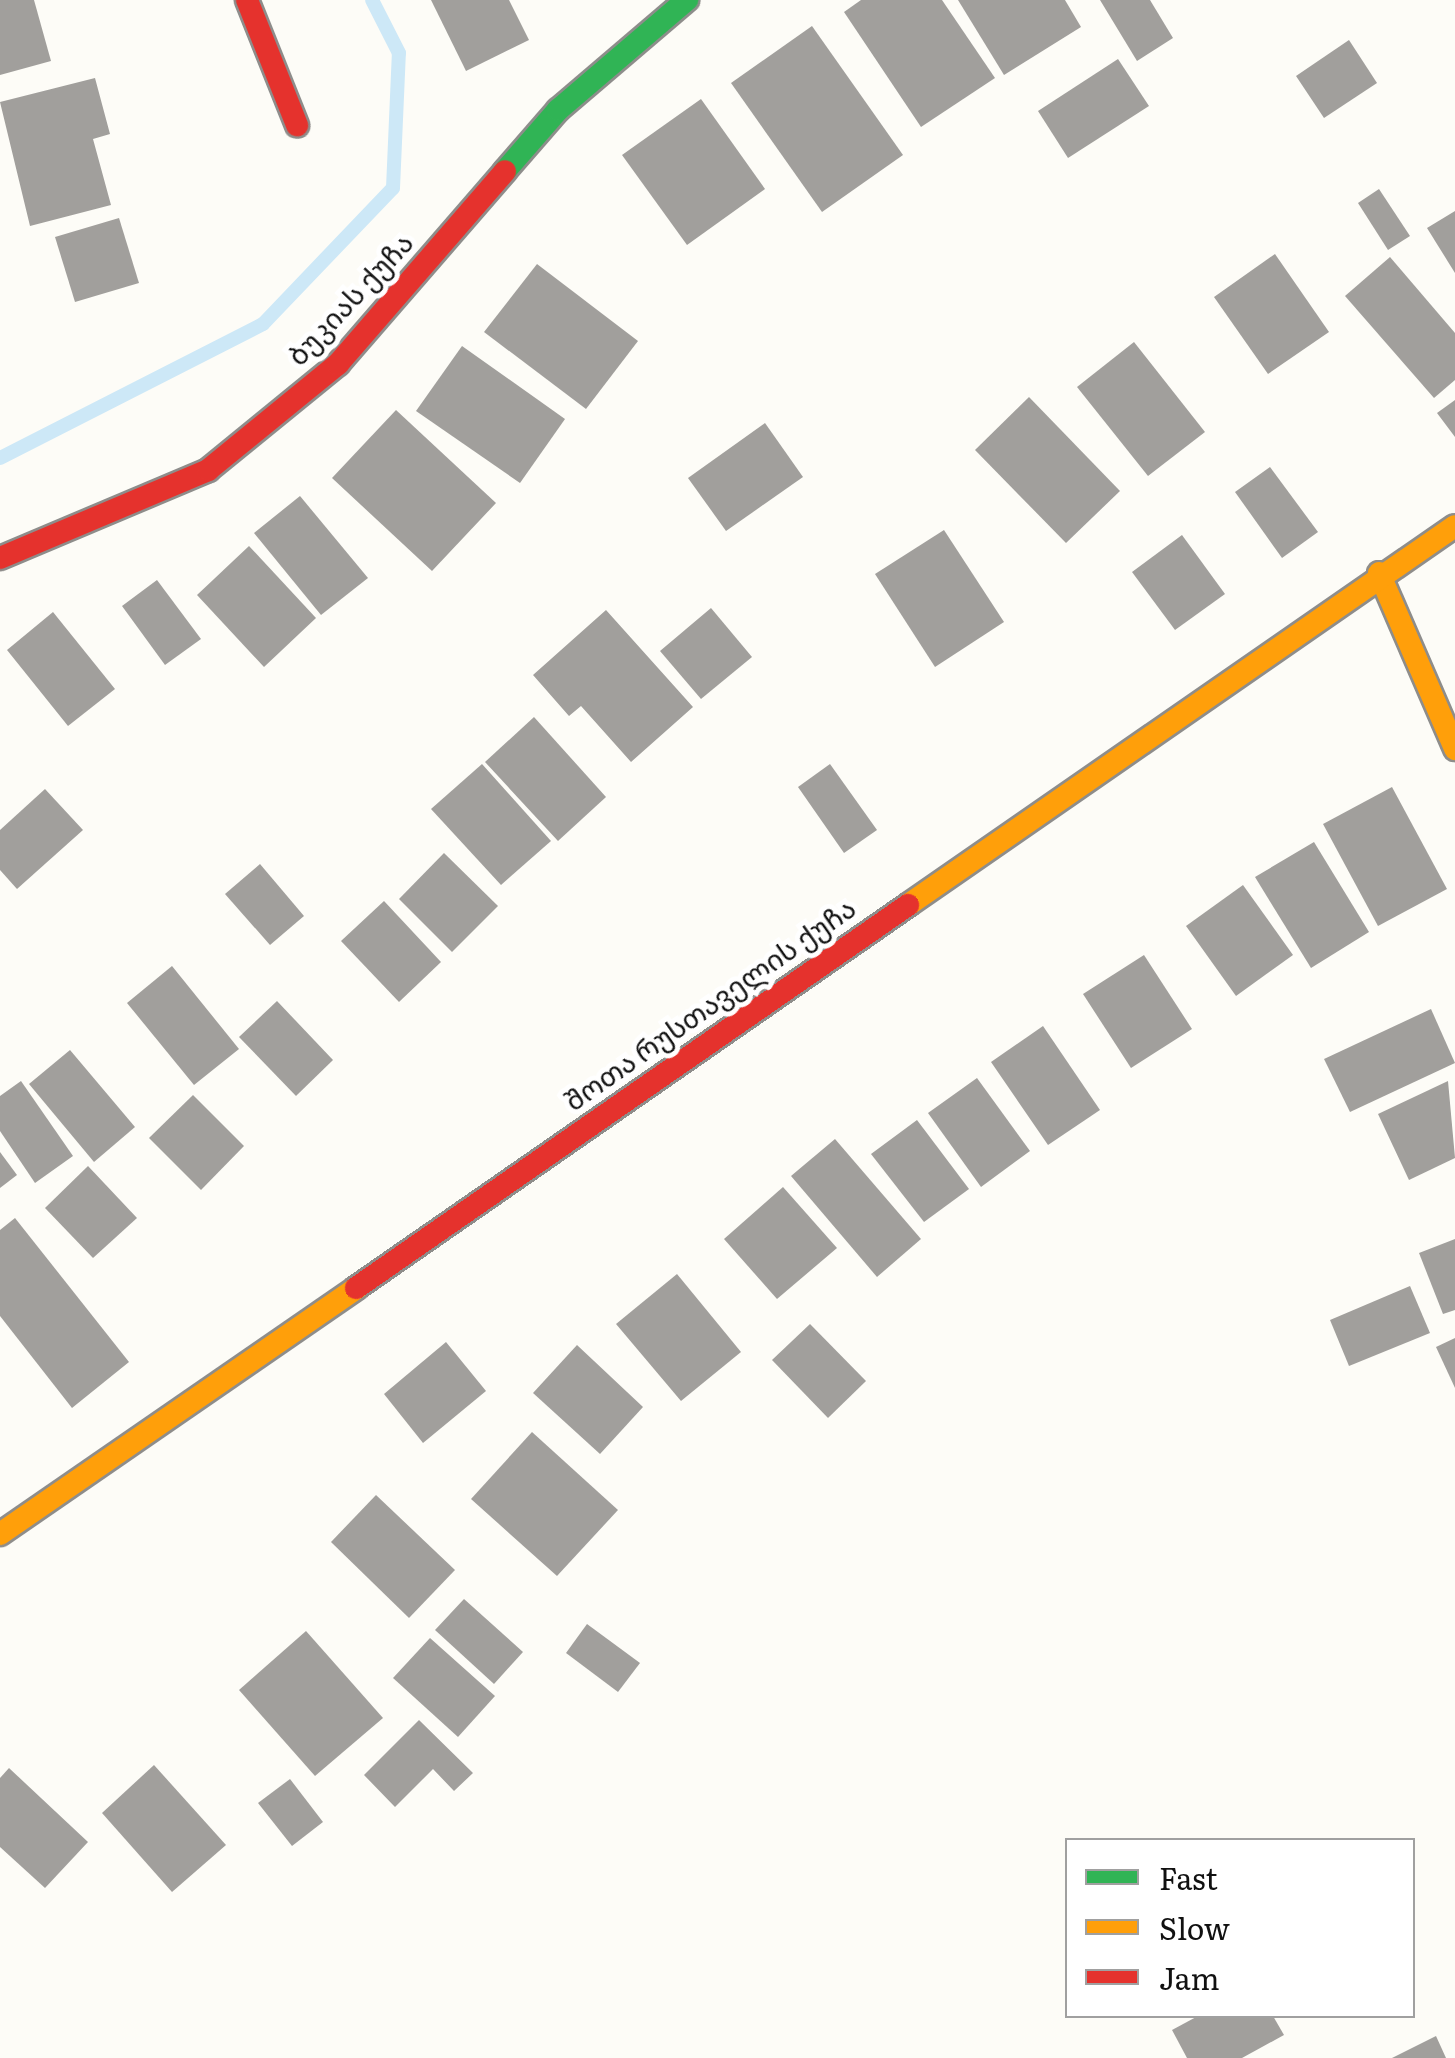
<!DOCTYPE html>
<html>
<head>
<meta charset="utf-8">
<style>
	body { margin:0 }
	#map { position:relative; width:1455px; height:2058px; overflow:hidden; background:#fdfcf7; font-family:Literata,"Noto Sans Georgian",serif }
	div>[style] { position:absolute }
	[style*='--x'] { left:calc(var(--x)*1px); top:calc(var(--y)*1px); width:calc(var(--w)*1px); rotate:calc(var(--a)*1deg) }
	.stream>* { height:14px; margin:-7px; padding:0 7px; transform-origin:7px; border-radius:7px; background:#cde8f7 }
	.building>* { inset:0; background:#a19f9c }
	.roads { filter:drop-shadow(2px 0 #8e8d8b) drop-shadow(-2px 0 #8e8d8b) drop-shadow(0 2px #8e8d8b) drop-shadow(0 -2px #8e8d8b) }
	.fast>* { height:22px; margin:-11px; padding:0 11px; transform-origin:11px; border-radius:11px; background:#30b455 }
	.slow>* { height:22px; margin:-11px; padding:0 11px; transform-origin:11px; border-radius:11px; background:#ff9f0a }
	.jam>* { height:22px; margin:-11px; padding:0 11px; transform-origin:11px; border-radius:11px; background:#e5322d }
	span { translate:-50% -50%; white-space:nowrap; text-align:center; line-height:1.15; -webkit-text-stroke:10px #fff; paint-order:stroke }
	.street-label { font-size:28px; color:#111 }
	.legend { position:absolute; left:1065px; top:1838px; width:350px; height:180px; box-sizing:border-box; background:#fff; border:2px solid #a0a0a0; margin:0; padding:12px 18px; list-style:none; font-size:30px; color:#111 }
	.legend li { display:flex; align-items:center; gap:20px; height:50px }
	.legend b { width:50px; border:2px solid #a0a0a0 }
</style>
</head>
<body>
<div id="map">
	<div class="stream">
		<i style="--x:0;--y:458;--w:295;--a:-27"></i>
		<i style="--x:263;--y:324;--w:188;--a:-46.3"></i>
		<i style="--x:393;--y:188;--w:135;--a:-87.5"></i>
		<i style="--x:399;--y:53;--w:59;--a:-117"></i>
	</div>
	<div class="building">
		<i style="clip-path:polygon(0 0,34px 0,51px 61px,0 75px)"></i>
		<i style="clip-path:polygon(431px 0,509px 0,529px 40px,466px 71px)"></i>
		<i style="clip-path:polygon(861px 0,942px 0,995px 78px,921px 127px,844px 12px)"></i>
		<i style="clip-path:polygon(958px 0,1065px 0,1081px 27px,1004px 75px)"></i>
		<i style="clip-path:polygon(1100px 0,1150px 0,1173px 38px,1137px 61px)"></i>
		<i style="clip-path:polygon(812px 26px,903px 155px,822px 212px,731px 83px)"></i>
		<i style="clip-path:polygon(1349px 40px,1377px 83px,1324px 118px,1296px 76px)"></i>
		<i style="clip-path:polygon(1118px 59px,1149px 106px,1068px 158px,1038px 111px)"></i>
		<i style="clip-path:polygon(95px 78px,110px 134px,93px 139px,111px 205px,30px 226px,0 102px)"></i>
		<i style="clip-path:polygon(701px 99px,765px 189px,687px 245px,622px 155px)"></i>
		<i style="clip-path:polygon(1379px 189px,1410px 236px,1388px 250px,1358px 203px)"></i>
		<i style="clip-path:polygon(1455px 211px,1455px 273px,1427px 228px)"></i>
		<i style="clip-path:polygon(119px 218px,139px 283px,75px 302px,55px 237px)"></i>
		<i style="clip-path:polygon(1275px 254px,1329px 332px,1268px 374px,1214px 297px)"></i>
		<i style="clip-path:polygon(1390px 257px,1455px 333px,1455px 380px,1434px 398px,1345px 296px)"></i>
		<i style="clip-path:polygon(537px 264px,638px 341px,586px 409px,484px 332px)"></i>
		<i style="clip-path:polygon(1134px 342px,1205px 432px,1148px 476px,1077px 387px)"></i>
		<i style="clip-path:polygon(462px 346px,565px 419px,520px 483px,416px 411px)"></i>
		<i style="clip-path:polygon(1029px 397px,1120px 491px,1066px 543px,975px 450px)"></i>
		<i style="clip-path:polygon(1455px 400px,1455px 437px,1437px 413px)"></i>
		<i style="clip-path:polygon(396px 410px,496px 503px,432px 571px,332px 478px)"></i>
		<i style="clip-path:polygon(765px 423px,803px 477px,726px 531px,688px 478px)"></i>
		<i style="clip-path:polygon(1270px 467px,1318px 532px,1282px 558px,1235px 492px)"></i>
		<i style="clip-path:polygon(300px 496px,368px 578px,321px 615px,254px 533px)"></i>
		<i style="clip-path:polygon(944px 530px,1004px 622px,935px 667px,875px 574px)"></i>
		<i style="clip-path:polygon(1182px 535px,1225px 594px,1175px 630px,1132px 572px)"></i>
		<i style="clip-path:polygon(249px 546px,316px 618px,264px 667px,197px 595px)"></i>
		<i style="clip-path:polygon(157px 580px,201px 639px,165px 665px,122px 606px)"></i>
		<i style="clip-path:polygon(711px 608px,752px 657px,701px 699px,660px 651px)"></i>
		<i style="clip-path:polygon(606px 610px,693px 707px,631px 762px,581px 706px,569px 716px,533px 675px)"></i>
		<i style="clip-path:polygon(53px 612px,115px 689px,68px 726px,7px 650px)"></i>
		<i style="clip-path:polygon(534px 717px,606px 797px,558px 841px,485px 762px)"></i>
		<i style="clip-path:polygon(482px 764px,551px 841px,501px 885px,431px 809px)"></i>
		<i style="clip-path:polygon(830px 764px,877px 830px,844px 853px,798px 787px)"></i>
		<i style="clip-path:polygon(1392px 787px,1447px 889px,1378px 926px,1323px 824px)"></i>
		<i style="clip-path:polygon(45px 789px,83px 830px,17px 889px,0 870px,0 830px)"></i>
		<i style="clip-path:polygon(1314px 842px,1369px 932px,1311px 968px,1255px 877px)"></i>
		<i style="clip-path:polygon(444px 853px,498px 906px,452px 952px,399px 899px)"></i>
		<i style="clip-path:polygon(260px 864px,304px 916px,270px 945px,225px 894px)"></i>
		<i style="clip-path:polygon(1243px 885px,1293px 955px,1236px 996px,1186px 926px)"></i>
		<i style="clip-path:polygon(384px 901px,441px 962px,399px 1002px,341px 941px)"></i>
		<i style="clip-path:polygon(1144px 955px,1192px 1029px,1131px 1068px,1083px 994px)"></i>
		<i style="clip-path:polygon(172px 966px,239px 1049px,194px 1085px,127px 1003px)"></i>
		<i style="clip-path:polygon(277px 1001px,333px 1060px,296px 1096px,239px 1037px)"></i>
		<i style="clip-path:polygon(1431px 1009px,1455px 1063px,1350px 1112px,1324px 1059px)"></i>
		<i style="clip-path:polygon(1043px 1026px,1100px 1110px,1048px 1145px,991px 1062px)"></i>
		<i style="clip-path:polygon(70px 1050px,135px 1127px,94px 1162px,29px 1084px)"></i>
		<i style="clip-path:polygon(977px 1078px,1030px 1151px,981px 1187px,928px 1113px)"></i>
		<i style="clip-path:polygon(21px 1081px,73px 1156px,35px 1183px,0 1131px,0 1096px)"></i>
		<i style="clip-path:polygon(1448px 1081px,1455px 1158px,1409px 1180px,1378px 1114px)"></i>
		<i style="clip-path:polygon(193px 1095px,244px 1146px,201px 1190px,149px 1138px)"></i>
		<i style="clip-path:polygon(917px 1120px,969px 1189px,924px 1222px,871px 1154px)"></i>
		<i style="clip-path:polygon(835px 1139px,921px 1239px,877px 1277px,791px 1176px)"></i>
		<i style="clip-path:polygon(0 1152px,17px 1175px,0 1188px)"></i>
		<i style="clip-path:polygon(88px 1166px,137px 1218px,93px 1258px,45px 1208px)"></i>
		<i style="clip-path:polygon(783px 1187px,837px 1248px,777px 1299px,724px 1239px)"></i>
		<i style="clip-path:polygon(15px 1218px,129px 1362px,72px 1408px,0 1316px,0 1230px)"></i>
		<i style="clip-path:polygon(1455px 1239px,1455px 1310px,1443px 1314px,1419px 1253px)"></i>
		<i style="clip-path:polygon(677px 1274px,741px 1352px,681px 1401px,616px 1324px)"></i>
		<i style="clip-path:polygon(1410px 1286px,1430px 1333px,1349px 1366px,1330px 1320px)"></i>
		<i style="clip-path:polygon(810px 1324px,866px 1381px,828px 1418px,772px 1360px)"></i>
		<i style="clip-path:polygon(1455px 1338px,1455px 1388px,1436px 1347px)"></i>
		<i style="clip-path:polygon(446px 1342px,486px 1391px,423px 1443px,384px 1394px)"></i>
		<i style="clip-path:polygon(577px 1345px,643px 1407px,600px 1454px,533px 1393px)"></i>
		<i style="clip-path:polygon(532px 1432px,618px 1510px,557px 1576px,471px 1499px)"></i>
		<i style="clip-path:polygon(376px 1495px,455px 1570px,409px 1618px,331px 1542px)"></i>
		<i style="clip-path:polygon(464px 1599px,523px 1652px,494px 1684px,435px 1630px)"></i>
		<i style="clip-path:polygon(587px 1624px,640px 1663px,618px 1692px,566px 1653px)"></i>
		<i style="clip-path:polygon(306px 1631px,383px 1718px,315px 1776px,239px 1690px)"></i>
		<i style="clip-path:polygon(430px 1638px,495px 1696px,458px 1737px,393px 1678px)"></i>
		<i style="clip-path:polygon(419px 1720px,473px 1773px,454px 1791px,433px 1769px,395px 1807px,364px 1775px)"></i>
		<i style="clip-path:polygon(154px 1765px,226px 1845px,172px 1892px,102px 1813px)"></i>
		<i style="clip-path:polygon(9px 1768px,88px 1842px,45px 1888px,0 1847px,0 1778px)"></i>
		<i style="clip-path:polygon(290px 1779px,323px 1822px,292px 1846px,258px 1803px)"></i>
		<i style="clip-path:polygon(1198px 2016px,1273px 2016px,1284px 2035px,1242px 2058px,1187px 2058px,1172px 2030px)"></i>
		<i style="clip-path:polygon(1436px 2036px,1446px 2058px,1392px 2058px)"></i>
	</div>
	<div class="roads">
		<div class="fast">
			<i style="--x:505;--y:171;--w:81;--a:-49"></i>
			<i style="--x:558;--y:110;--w:170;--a:-40.5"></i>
		</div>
		<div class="slow">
			<i style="--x:1379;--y:573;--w:192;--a:66.6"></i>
			<i style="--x:908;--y:905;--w:665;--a:-34.72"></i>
			<i style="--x:0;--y:1534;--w:433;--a:-34.6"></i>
		</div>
		<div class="jam">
			<i style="--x:247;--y:0;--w:135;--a:68.2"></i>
			<i style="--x:0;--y:558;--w:226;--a:-22.9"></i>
			<i style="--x:208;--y:470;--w:168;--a:-39.2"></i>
			<i style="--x:338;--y:364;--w:255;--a:-49.1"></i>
			<i style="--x:356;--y:1288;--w:672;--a:-34.75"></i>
		</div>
	</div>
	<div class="street-label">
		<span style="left:349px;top:298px;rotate:-47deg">ბუკიას ქუჩა</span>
		<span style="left:709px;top:1003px;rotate:-35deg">შოთა რუსთაველის ქუჩა</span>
	</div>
	<ul class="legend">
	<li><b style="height:12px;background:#30b455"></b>Fast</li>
	<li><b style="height:12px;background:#ff9f0a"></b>Slow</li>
	<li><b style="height:12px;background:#e5322d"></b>Jam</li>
	</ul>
</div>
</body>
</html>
